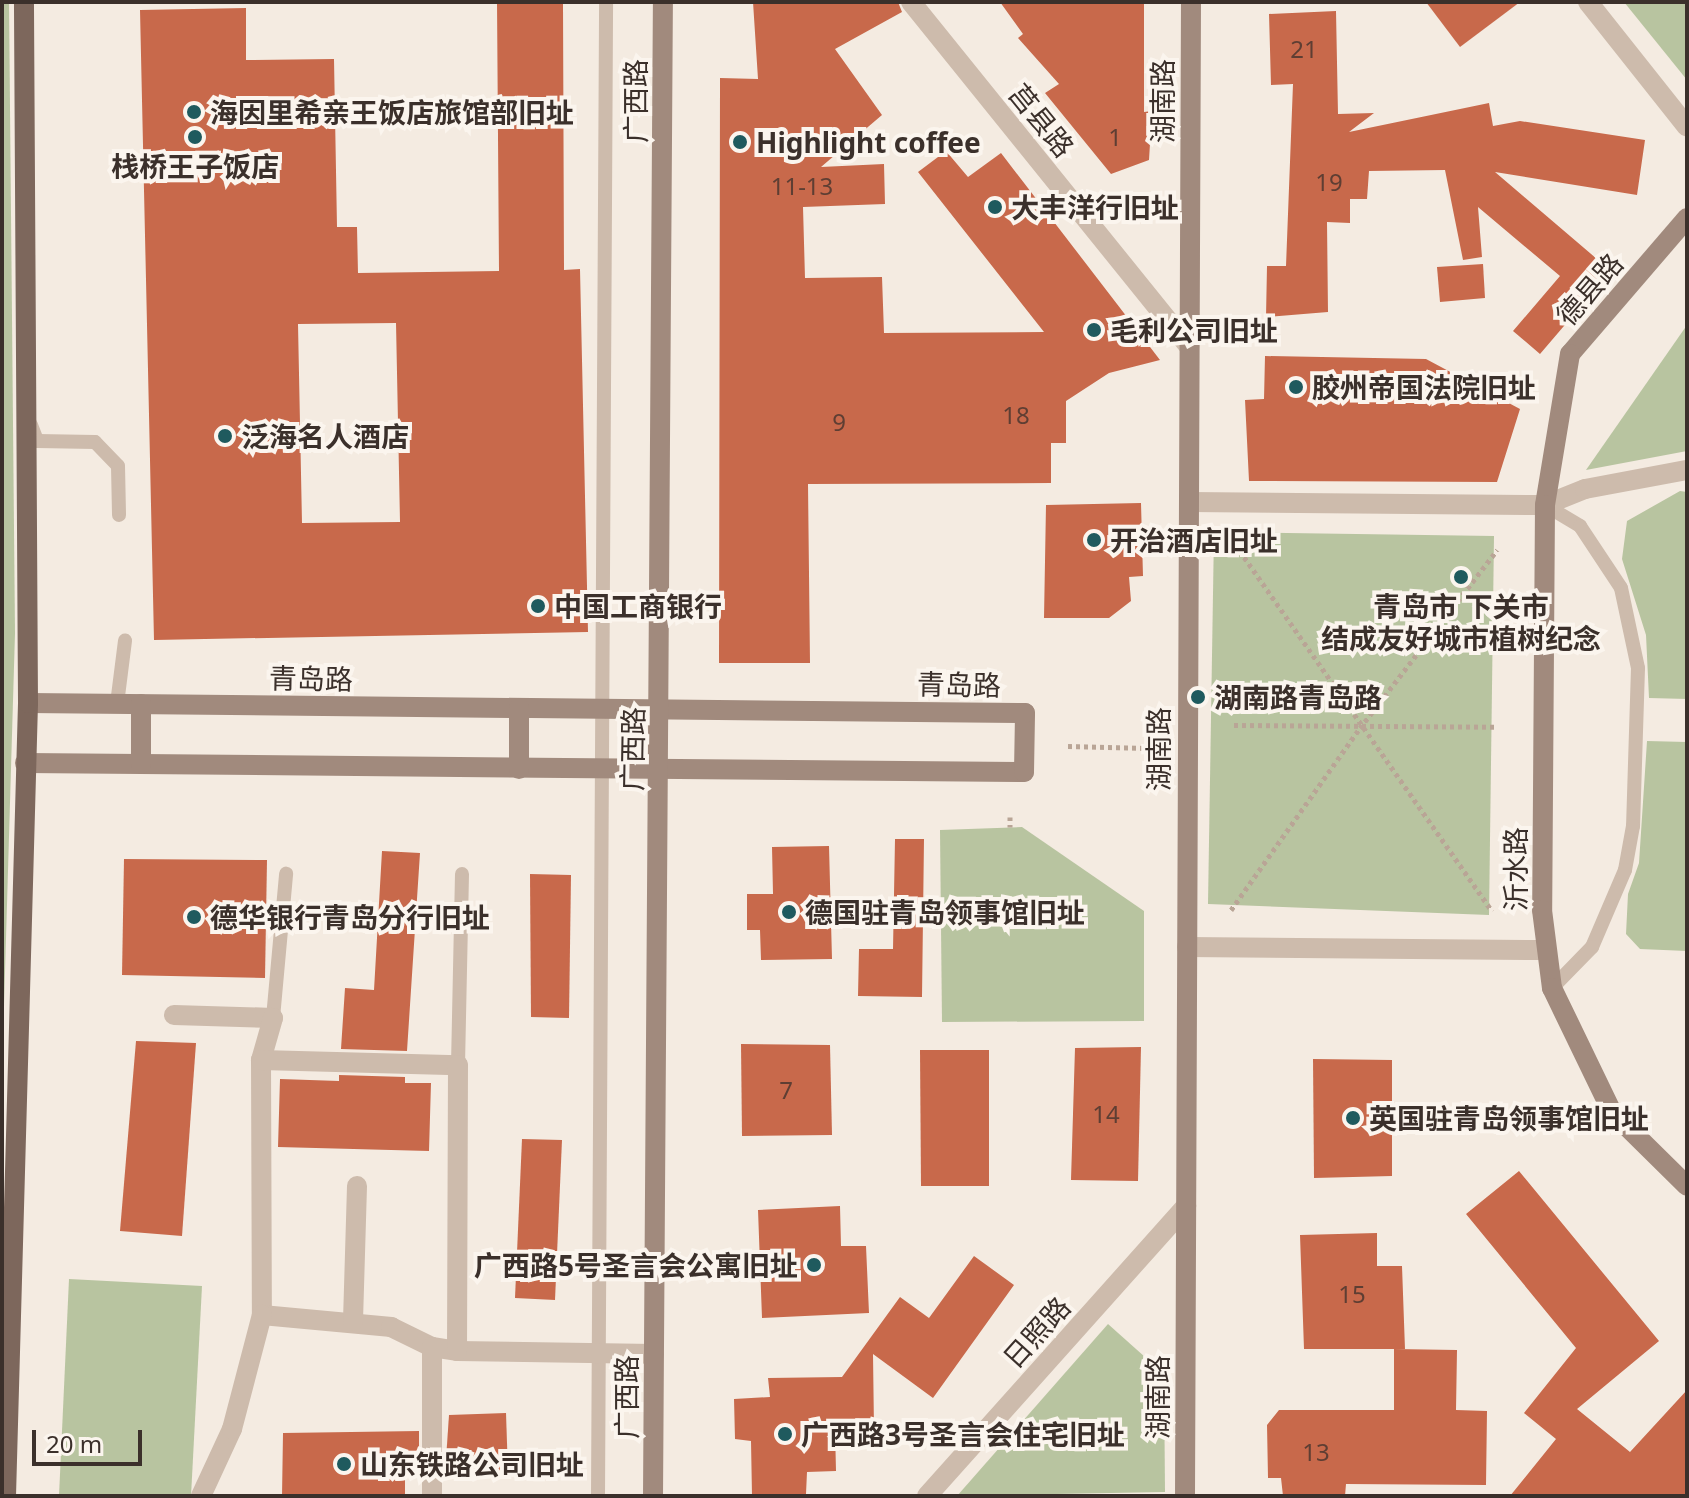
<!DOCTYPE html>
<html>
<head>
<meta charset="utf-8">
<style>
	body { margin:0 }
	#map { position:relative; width:1689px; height:1498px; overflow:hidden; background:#f4ebe1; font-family:"Noto Sans","Noto Sans SC",sans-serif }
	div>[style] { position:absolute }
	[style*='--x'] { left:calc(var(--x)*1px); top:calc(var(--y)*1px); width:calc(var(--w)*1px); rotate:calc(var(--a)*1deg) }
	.green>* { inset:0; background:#b8c4a0 }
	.building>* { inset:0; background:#c8694b }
	.path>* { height:5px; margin-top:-2.5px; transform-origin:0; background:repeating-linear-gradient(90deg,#b9a596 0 4px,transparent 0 8px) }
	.lane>* { height:14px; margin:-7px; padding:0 7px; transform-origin:7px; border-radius:7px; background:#cdbbac }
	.street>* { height:20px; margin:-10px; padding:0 10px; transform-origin:10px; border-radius:10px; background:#cdbbac }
	.secondary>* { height:20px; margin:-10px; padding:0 10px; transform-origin:10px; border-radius:10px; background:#a18a7d }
	.primary>* { height:20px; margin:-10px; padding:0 10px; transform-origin:10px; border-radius:10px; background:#7d675c }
	.dots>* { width:22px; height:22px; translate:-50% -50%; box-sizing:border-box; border:4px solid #fbf5ee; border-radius:50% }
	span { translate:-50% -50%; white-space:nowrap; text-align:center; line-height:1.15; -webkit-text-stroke:8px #fbf5ee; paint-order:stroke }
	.number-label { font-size:24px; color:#5e3e33 }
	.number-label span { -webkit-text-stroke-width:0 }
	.street-label { font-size:28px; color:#3b302b }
	.poi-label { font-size:28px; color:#3b302b; font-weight:700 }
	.left { translate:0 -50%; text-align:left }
	.right { translate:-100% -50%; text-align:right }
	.frame { position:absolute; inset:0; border:4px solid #3b302b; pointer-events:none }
	.scale { position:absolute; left:32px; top:1430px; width:110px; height:36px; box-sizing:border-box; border:4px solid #3b302b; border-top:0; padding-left:10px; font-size:24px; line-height:28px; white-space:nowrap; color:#3b302b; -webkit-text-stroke:6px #fbf5ee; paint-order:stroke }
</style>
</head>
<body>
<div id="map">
	<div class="green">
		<i style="clip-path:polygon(2px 2px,9px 2px,15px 633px,2px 1074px)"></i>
		<i style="clip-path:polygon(1624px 2px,1687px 2px,1687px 80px)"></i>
		<i style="clip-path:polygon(1687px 325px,1687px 451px,1586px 470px)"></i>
		<i style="clip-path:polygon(1680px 491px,1687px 492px,1687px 699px,1649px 698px,1646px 635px,1622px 559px,1627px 521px)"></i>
		<i style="clip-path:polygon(1214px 532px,1494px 536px,1489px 915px,1208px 904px)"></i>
		<i style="clip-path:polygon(1647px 741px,1687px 742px,1687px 951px,1640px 949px,1626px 934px,1628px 894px,1639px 863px)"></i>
		<i style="clip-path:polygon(1022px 827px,1144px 911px,1144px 1021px,942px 1022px,940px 830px)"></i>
		<i style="clip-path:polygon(69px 1279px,202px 1286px,191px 1496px,59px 1496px)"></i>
		<i style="clip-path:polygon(1108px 1324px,1164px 1374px,1165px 1492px,957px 1496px)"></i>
	</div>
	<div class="building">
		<i style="clip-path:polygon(evenodd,497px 2px,563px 2px,564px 270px,580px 269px,588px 632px,154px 640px,140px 10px,246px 8px,246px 60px,334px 59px,337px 227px,357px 227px,358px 273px,499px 271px,497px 2px,396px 323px,400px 522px,302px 523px,298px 324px,396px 323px)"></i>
		<i style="clip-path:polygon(753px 2px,898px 2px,902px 12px,835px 49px,882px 115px,821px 167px,884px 164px,885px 204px,803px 207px,805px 278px,882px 277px,884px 333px,1044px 332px,918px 172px,946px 151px,968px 177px,1001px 153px,1160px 360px,1109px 373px,1066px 401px,1066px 443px,1051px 443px,1051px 483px,808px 484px,810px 663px,719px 663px,720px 78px,758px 79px)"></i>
		<i style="clip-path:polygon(1000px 2px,1144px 2px,1144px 112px,1152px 111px,1149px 160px,1111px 174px,1045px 93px,1059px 84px,1018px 38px,1023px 34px)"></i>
		<i style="clip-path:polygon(1426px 2px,1520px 2px,1460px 47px)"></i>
		<i style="clip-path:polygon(1336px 11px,1338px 114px,1374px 113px,1349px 132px,1489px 103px,1493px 126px,1520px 121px,1645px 140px,1637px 195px,1495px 172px,1611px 271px,1540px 354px,1513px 331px,1560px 276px,1478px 207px,1482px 257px,1463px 260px,1445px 170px,1369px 171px,1367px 199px,1350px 199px,1350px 223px,1327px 222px,1328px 312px,1266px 317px,1267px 266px,1286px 266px,1293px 84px,1271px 85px,1269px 14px)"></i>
		<i style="clip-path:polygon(1483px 264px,1485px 298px,1440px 302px,1437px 267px)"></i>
		<i style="clip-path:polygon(1265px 356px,1426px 359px,1520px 409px,1497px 482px,1249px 481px,1245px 400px,1264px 399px)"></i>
		<i style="clip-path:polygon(1141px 503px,1143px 576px,1129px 577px,1131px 601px,1109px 618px,1044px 618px,1046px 505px)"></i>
		<i style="clip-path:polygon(895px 839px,924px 839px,922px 997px,858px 996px,859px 949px,893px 949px)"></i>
		<i style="clip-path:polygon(829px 846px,832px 959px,761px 960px,760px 930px,747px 930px,747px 894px,773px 894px,772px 847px)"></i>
		<i style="clip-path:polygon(382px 851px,420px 853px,407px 1051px,341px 1049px,345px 988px,374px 990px)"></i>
		<i style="clip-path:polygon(124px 859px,267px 860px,265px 978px,122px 975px)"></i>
		<i style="clip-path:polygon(530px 874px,571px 875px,569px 1018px,531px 1017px)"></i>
		<i style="clip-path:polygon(136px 1041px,196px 1043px,182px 1236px,120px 1231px)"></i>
		<i style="clip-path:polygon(741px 1044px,830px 1045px,832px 1135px,742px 1136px)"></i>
		<i style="clip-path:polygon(1141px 1047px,1138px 1181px,1071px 1180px,1075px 1048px)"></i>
		<i style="clip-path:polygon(920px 1050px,989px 1050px,989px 1186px,921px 1186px)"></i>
		<i style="clip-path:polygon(1313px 1059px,1392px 1060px,1392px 1176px,1314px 1178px)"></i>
		<i style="clip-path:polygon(339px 1075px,405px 1077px,405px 1083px,431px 1083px,429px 1151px,278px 1147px,280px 1079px,339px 1081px)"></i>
		<i style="clip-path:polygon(522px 1139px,562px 1140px,555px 1300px,515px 1298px)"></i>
		<i style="clip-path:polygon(1519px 1171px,1659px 1341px,1577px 1409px,1630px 1452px,1687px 1390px,1687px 1496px,1510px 1496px,1556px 1439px,1524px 1413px,1576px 1348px,1466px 1214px)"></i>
		<i style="clip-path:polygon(840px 1206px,841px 1246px,866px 1246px,869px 1313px,762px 1318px,758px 1210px)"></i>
		<i style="clip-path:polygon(1377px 1233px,1377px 1266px,1402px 1266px,1405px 1349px,1304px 1349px,1300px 1235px)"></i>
		<i style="clip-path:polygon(974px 1256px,1014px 1285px,933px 1398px,873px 1354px,874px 1429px,835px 1429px,836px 1471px,807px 1472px,806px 1494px,752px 1496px,751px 1441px,735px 1439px,734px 1399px,770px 1397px,768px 1378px,842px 1377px,900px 1297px,929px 1318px)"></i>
		<i style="clip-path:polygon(1394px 1349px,1457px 1350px,1456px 1410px,1487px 1411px,1486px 1485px,1346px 1484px,1345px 1496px,1283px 1496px,1281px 1478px,1268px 1478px,1267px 1425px,1279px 1410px,1394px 1410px)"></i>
		<i style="clip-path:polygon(506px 1413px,508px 1473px,445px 1474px,449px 1415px)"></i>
		<i style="clip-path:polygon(419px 1431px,419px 1475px,405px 1476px,405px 1496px,282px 1496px,283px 1433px)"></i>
	</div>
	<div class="path">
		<i style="--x:1235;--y:544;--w:448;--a:55"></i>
		<i style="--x:1234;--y:725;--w:261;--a:0.4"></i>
		<i style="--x:1068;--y:746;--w:79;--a:1.5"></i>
		<i style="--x:1010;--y:817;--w:10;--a:90"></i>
		<i style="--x:1231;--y:910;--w:223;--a:-54.7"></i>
		<i style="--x:1360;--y:728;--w:225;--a:-52.4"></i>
	</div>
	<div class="lane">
		<i style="--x:31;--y:425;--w:17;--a:69"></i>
		<i style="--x:37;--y:441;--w:58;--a:1"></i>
		<i style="--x:95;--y:442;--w:33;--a:46"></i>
		<i style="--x:118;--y:466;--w:49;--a:88.8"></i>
		<i style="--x:1545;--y:505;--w:41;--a:31"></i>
		<i style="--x:1580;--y:526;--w:74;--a:56.5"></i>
		<i style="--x:1621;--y:588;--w:82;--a:78"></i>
		<i style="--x:1638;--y:668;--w:158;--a:91.8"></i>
		<i style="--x:1633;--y:826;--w:45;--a:100.3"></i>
		<i style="--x:1625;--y:870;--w:84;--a:113.2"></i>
		<i style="--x:1592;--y:947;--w:57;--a:134.3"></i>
		<i style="--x:117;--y:704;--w:64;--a:-82.8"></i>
		<i style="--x:273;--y:1018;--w:145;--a:-84.8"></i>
		<i style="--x:458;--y:1065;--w:191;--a:-88.8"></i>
		<i style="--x:598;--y:1496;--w:1494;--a:-89.69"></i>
	</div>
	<div class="street">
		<i style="--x:911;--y:2;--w:443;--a:51.1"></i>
		<i style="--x:1588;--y:2;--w:159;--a:51.6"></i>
		<i style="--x:1190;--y:502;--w:355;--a:0.5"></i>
		<i style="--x:1545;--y:505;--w:43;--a:-21.8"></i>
		<i style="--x:1585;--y:489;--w:104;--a:-10.6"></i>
		<i style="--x:1187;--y:947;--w:356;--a:0.5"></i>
		<i style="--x:174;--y:1015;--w:99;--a:1.7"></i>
		<i style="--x:273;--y:1018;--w:44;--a:105.9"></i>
		<i style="--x:261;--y:1060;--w:255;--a:89.8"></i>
		<i style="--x:262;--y:1315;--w:130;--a:5.3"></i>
		<i style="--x:391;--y:1327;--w:46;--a:26"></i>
		<i style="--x:432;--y:1347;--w:25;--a:9"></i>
		<i style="--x:457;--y:1351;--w:197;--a:0.9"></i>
		<i style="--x:261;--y:1060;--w:197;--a:1.5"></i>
		<i style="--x:458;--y:1065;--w:286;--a:90.2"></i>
		<i style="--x:353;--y:1321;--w:135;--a:-88.3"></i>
		<i style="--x:432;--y:1347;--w:149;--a:90"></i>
		<i style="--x:201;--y:1496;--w:74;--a:-65.2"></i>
		<i style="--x:232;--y:1429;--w:118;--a:-75.3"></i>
		<i style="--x:927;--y:1496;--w:389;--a:-48.2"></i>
	</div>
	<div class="secondary">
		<i style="--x:1687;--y:218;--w:179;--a:130.7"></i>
		<i style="--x:1570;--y:354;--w:153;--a:99.4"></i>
		<i style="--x:1545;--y:505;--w:405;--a:90.4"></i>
		<i style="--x:1542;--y:910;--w:79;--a:82.7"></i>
		<i style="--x:1552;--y:988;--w:138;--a:64.2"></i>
		<i style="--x:1612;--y:1112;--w:105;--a:44.6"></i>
		<i style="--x:25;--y:763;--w:999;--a:0.52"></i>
		<i style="--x:1024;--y:772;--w:59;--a:-89"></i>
		<i style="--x:1025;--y:713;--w:997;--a:-179.43"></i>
		<i style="--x:141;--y:764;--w:60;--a:-90"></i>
		<i style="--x:519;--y:769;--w:61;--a:-90"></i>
		<i style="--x:653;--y:1496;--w:1494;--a:-89.62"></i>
		<i style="--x:1185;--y:1496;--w:1494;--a:-89.77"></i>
	</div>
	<div class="primary">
		<i style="--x:6;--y:1496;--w:793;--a:-88.41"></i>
		<i style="--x:28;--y:703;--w:701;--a:-90.33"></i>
	</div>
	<div class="dots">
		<i style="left:194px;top:112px;background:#1f5a5e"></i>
		<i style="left:195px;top:137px;background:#1f5a5e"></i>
		<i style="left:740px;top:142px;background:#1f5a5e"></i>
		<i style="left:995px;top:207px;background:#1f5a5e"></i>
		<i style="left:1094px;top:330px;background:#1f5a5e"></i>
		<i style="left:1296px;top:387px;background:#1f5a5e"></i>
		<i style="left:225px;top:436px;background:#1f5a5e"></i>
		<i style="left:1094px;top:540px;background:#1f5a5e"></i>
		<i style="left:1461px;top:577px;background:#1f5a5e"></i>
		<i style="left:538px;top:606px;background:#1f5a5e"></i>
		<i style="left:1198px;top:697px;background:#1f5a5e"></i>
		<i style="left:789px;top:912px;background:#1f5a5e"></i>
		<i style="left:194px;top:917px;background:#1f5a5e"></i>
		<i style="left:1353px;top:1118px;background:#1f5a5e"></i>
		<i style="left:814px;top:1265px;background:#1f5a5e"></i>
		<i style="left:785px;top:1434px;background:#1f5a5e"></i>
		<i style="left:344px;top:1464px;background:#1f5a5e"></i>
	</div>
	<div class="number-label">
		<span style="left:1304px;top:49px">21</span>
		<span style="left:1115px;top:137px">1</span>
		<span style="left:1329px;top:182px">19</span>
		<span style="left:802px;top:186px">11-13</span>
		<span style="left:1016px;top:415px">18</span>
		<span style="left:839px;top:422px">9</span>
		<span style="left:786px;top:1090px">7</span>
		<span style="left:1106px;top:1114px">14</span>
		<span style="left:1352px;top:1294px">15</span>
		<span style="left:1316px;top:1452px">13</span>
	</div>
	<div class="street-label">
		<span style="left:635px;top:101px;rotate:-90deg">广西路</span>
		<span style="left:1162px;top:101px;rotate:-90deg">湖南路</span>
		<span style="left:1042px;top:120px;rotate:51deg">莒县路</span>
		<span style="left:1589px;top:289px;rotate:-49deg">德县路</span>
		<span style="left:311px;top:678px;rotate:1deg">青岛路</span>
		<span style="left:959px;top:684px;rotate:1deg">青岛路</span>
		<span style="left:632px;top:749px;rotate:-89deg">广西路</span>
		<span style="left:1158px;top:749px;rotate:-90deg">湖南路</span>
		<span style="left:1515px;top:869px;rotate:-90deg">沂水路</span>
		<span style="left:1036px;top:1332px;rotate:-48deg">日照路</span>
		<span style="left:626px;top:1397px;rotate:-90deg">广西路</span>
		<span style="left:1157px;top:1397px;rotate:-90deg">湖南路</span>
	</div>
	<div class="poi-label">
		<span class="left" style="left:210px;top:112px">海因里希亲王饭店旅馆部旧址</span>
		<span class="left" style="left:756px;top:142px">Highlight coffee</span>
		<span style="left:195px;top:166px">栈桥王子饭店</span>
		<span class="left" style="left:1011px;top:207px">大丰洋行旧址</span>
		<span class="left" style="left:1110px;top:330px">毛利公司旧址</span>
		<span class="left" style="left:1312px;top:387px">胶州帝国法院旧址</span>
		<span class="left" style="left:241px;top:436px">泛海名人酒店</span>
		<span class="left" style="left:1110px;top:540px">开治酒店旧址</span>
		<span class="left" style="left:554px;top:606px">中国工商银行</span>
		<span style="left:1461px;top:622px">青岛市 下关市<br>结成友好城市植树纪念</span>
		<span class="left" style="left:1214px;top:697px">湖南路青岛路</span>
		<span class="left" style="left:805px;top:912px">德国驻青岛领事馆旧址</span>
		<span class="left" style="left:210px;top:917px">德华银行青岛分行旧址</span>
		<span class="left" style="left:1369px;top:1118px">英国驻青岛领事馆旧址</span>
		<span class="right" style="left:798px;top:1265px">广西路5号圣言会公寓旧址</span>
		<span class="left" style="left:801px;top:1434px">广西路3号圣言会住宅旧址</span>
		<span class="left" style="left:360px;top:1464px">山东铁路公司旧址</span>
	</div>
	<div class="frame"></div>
	<div class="scale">20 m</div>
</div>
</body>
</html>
